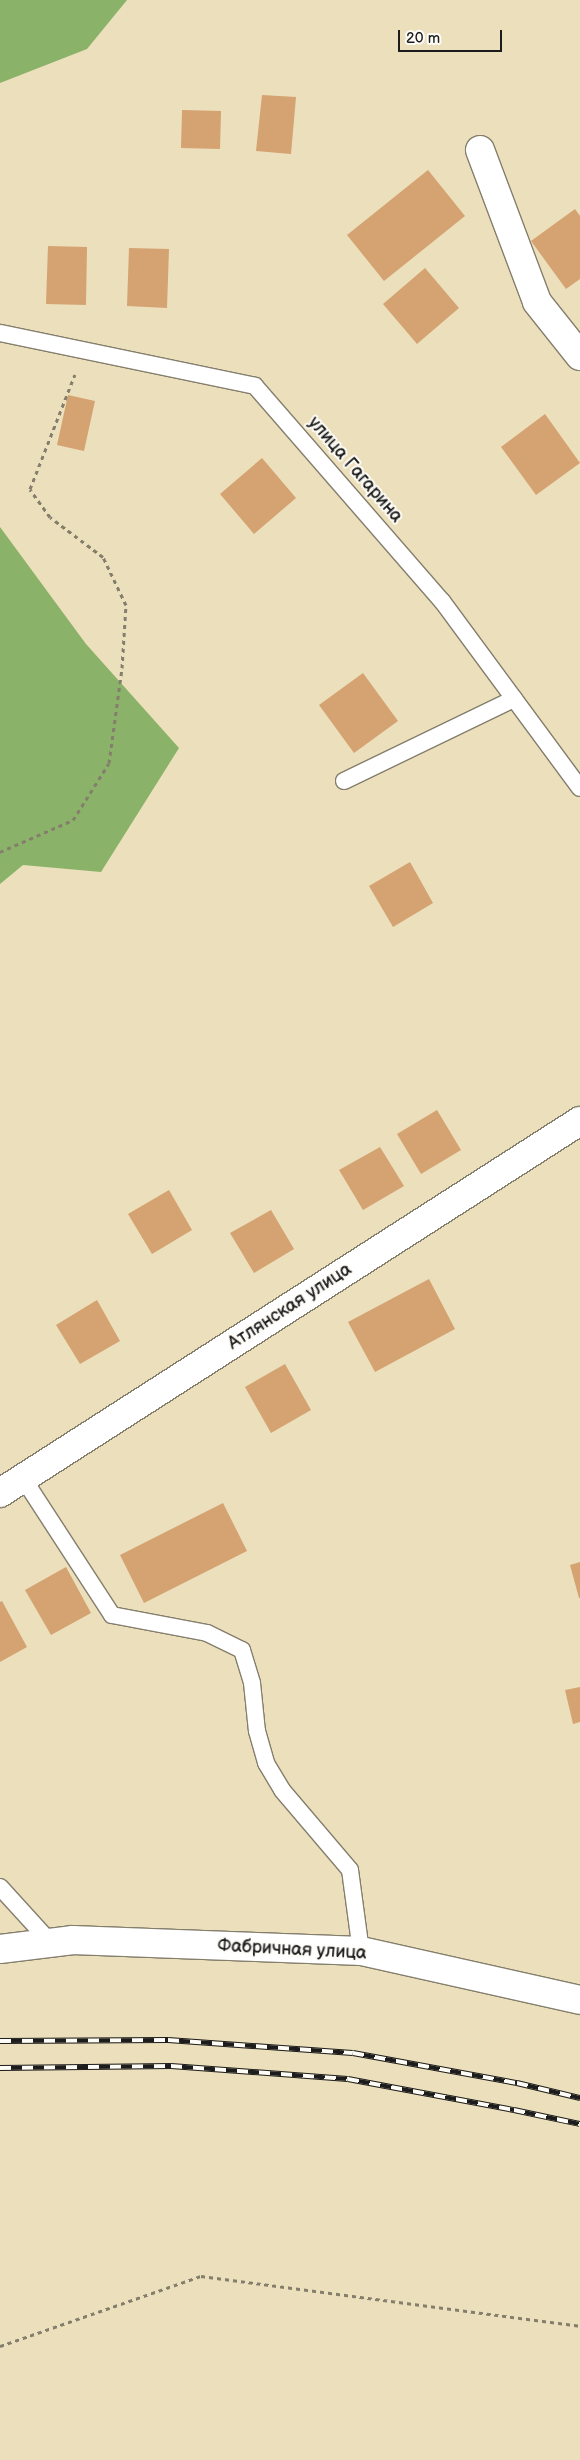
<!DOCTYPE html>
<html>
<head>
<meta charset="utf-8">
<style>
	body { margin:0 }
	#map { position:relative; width:580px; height:2460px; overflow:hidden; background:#ecdfbc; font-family:"Balsamiq Sans",sans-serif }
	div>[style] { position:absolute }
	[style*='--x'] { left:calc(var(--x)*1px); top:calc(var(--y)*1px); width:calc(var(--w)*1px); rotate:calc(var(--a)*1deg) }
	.forest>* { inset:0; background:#8ab268 }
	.building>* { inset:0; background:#d4a371 }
	.path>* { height:3px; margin-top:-1.5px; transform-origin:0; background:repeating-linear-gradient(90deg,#847e6c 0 4px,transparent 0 8px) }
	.roads { filter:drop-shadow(1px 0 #847e6c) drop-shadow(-1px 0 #847e6c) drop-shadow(0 1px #847e6c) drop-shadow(0 -1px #847e6c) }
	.lane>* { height:16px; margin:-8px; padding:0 8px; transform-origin:8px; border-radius:8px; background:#fff }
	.street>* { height:28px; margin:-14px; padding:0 14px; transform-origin:14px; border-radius:14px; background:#fff }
	.rail>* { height:5.5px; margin-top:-2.75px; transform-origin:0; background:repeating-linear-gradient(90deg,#fdfcf7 0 11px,#1c1c1c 0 22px); box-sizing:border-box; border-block:1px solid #1c1c1c }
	span { translate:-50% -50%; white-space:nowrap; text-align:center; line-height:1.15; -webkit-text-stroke:4px #fdfcf7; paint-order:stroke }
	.street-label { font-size:18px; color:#1c1c1c }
	.scale { position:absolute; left:398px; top:30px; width:104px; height:22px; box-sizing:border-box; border:2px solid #1c1c1c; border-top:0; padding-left:6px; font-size:15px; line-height:18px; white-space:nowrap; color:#1c1c1c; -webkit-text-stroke:4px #fdfcf7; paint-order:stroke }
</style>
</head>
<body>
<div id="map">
	<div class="forest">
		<i style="clip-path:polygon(0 0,127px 0,87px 49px,0 83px)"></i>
		<i style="clip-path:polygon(0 527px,86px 644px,179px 748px,101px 872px,23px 865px,0 884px)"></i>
	</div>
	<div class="building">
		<i style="clip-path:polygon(262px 95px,296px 97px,291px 154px,256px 151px)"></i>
		<i style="clip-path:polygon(182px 110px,221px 111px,220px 149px,181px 148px)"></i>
		<i style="clip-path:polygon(428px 170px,465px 216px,384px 281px,347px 235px)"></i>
		<i style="clip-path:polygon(575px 209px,580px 216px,580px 279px,566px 289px,531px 241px)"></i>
		<i style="clip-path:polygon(48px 246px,87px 247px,86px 305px,46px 304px)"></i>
		<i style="clip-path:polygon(129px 248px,169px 249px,167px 308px,127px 306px)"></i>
		<i style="clip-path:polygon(425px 268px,459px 308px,417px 344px,383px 304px)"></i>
		<i style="clip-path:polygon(68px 395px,95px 401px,84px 451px,57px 445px)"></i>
		<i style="clip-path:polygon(545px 414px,580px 463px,536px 495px,501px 447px)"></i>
		<i style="clip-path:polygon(262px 458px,296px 498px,254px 534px,220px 494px)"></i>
		<i style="clip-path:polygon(363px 673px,398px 721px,354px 753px,319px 705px)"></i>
		<i style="clip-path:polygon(410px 862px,433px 903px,393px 927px,369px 886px)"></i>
		<i style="clip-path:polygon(437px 1110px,461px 1150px,421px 1174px,397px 1134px)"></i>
		<i style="clip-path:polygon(380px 1147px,404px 1186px,363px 1210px,339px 1170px)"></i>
		<i style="clip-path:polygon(169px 1190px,192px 1230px,152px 1254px,128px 1214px)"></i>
		<i style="clip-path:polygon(271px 1210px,294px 1249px,254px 1273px,230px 1233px)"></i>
		<i style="clip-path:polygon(429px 1279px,455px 1329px,375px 1372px,348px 1322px)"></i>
		<i style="clip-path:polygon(97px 1300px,120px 1341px,80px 1364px,56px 1325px)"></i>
		<i style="clip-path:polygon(285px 1364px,311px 1410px,271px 1433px,245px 1387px)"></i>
		<i style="clip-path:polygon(223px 1503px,247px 1551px,144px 1603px,120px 1555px)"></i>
		<i style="clip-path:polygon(580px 1562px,580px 1598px,579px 1598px,570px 1565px)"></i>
		<i style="clip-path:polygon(66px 1567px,91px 1613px,51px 1635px,25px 1590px)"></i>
		<i style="clip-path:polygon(2px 1601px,27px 1647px,0 1662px,0 1602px)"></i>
		<i style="clip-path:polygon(580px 1687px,580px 1722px,573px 1724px,565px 1690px)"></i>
	</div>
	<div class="path">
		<i style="--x:0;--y:852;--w:80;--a:-23.7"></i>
		<i style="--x:73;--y:820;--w:67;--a:-57.7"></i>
		<i style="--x:109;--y:763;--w:96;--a:-82.2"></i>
		<i style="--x:122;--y:668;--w:63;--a:-86.4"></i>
		<i style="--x:126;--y:605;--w:53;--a:-115.6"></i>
		<i style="--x:103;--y:557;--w:66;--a:-143"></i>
		<i style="--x:50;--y:517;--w:34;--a:-126"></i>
		<i style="--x:30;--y:489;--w:123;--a:-68.6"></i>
		<i style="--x:0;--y:2346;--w:213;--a:-19.2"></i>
		<i style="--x:201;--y:2276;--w:382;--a:7.5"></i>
	</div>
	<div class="roads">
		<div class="lane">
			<i style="--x:0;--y:333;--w:260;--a:11.7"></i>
			<i style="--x:255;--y:386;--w:285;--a:49"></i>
			<i style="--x:442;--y:601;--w:232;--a:53.6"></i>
			<i style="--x:344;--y:781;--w:189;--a:-25.8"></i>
			<i style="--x:23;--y:1478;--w:163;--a:57"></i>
			<i style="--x:112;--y:1615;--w:97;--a:10.7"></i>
			<i style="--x:207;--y:1633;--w:39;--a:26"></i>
			<i style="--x:242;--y:1650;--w:34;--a:73"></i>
			<i style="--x:252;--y:1683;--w:48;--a:84.1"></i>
			<i style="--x:257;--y:1731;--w:33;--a:74"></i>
			<i style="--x:266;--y:1763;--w:31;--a:59"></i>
			<i style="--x:282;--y:1790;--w:105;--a:49.6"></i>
			<i style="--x:350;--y:1870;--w:82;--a:82.3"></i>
			<i style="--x:0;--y:1887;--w:74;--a:47.7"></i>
		</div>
		<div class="street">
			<i style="--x:480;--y:150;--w:162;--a:69.4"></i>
			<i style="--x:537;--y:302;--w:69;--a:51.5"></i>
			<i style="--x:0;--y:1493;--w:689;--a:-32.68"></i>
			<i style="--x:0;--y:1949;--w:74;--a:-7"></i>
			<i style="--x:73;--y:1940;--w:288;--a:2.2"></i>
			<i style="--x:361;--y:1951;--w:224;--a:12.6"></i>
		</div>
	</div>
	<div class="rail">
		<i style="--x:0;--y:2041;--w:168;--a:-0.3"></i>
		<i style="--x:168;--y:2040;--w:185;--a:4"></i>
		<i style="--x:353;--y:2053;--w:167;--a:10.4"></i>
		<i style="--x:517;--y:2083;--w:65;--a:13.4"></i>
		<i style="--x:0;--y:2068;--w:171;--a:-0.7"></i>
		<i style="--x:171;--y:2066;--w:177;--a:4.2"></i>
		<i style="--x:348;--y:2079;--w:169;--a:10.6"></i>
		<i style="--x:514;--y:2110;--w:67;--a:12"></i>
	</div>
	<div class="street-label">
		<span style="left:355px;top:470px;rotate:49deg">улица Гагарина</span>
		<span style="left:290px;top:1307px;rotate:-33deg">Атлянская улица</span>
		<span style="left:292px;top:1950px;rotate:3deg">Фабричная улица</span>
	</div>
	<div class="scale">20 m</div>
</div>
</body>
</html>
